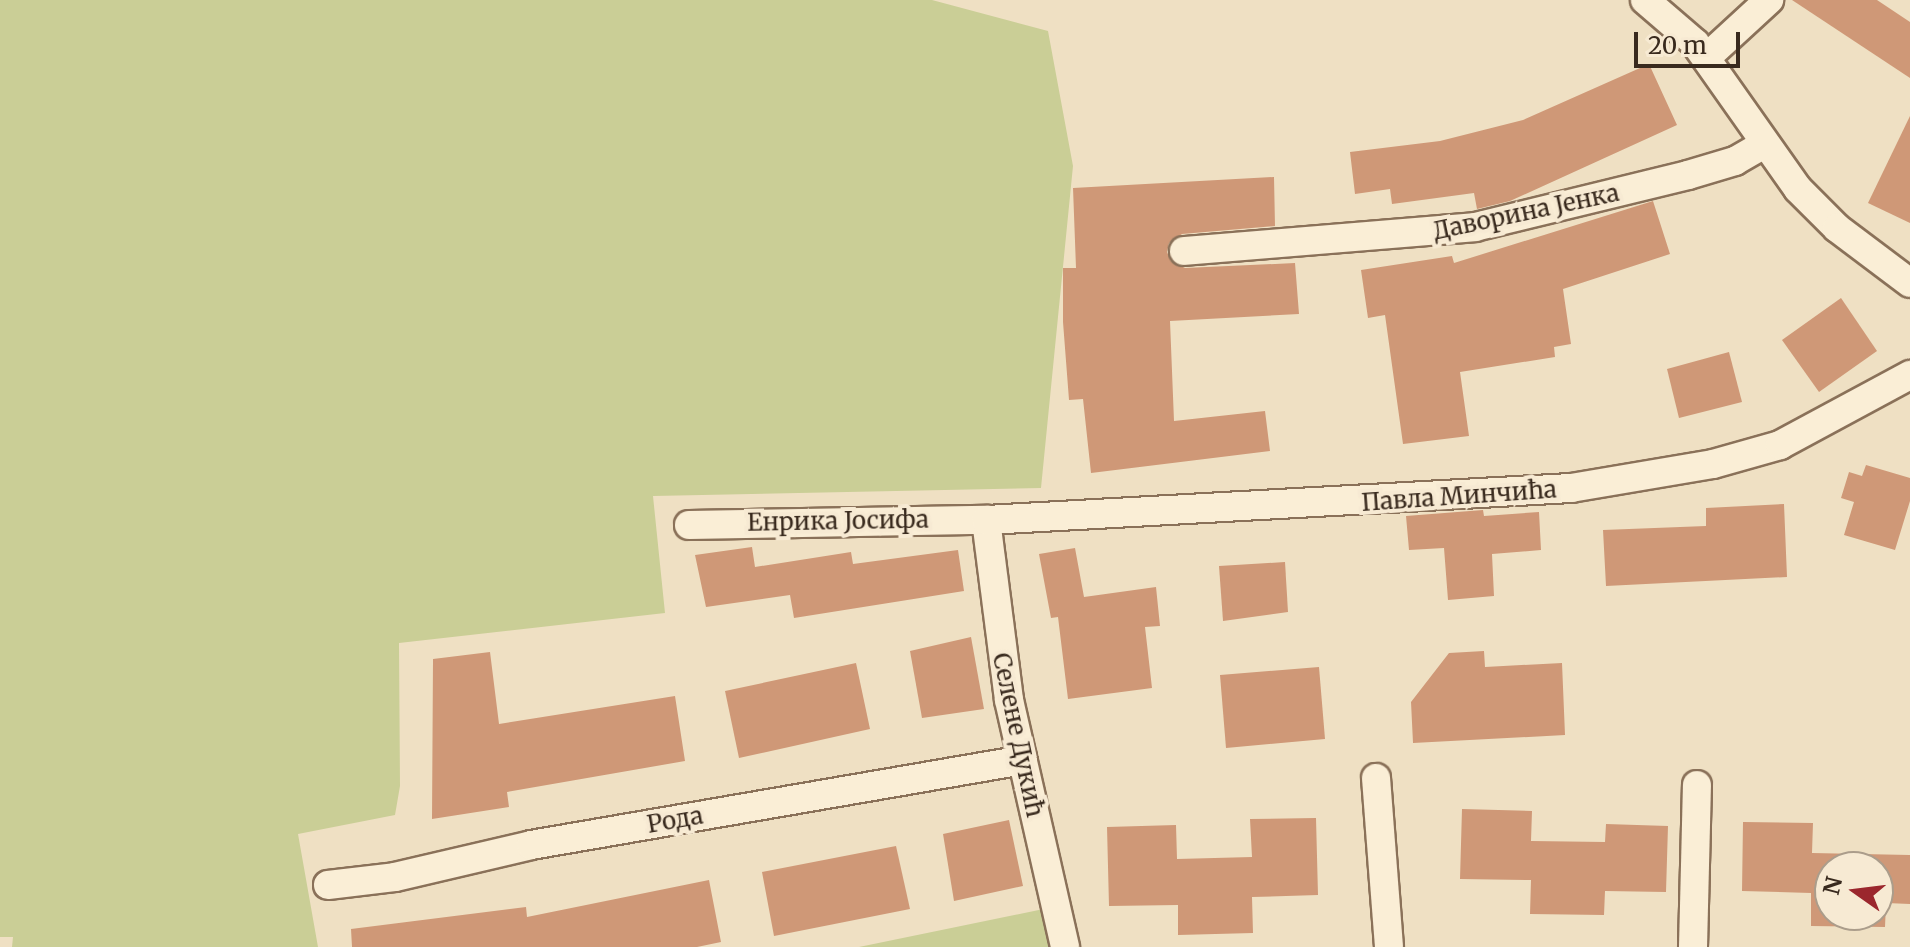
<!DOCTYPE html>
<html>
<head>
<meta charset="utf-8">
<style>
	body { margin:0 }
	#map { position:relative; width:1910px; height:947px; overflow:hidden; background:#efe0c3; font-family:Merriweather,serif }
	div>[style] { position:absolute }
	[style*='--x'] { left:calc(var(--x)*1px); top:calc(var(--y)*1px); width:calc(var(--w)*1px); rotate:calc(var(--a)*1deg) }
	.green>* { inset:0; background:#cace96 }
	.building>* { inset:0; background:#cf9877 }
	.roads { filter:drop-shadow(2px 0 #8a7159) drop-shadow(-2px 0 #8a7159) drop-shadow(0 2px #8a7159) drop-shadow(0 -2px #8a7159) }
	.street>* { height:28px; margin:-14px; padding:0 14px; transform-origin:14px; border-radius:14px; background:#faeed6 }
	span { translate:-50% -50%; white-space:nowrap; text-align:center; line-height:1.15; -webkit-text-stroke:8px #f7ead3; paint-order:stroke }
	.street-label { font-size:24px; color:#392a1e }
	.north { position:absolute; left:1814px; top:851px; width:80px; height:80px; box-sizing:border-box; background:#f7ead3; border:2px solid #ab9d8b; border-radius:50%; rotate:284deg; font-size:22px; font-weight:700; line-height:32px; text-align:center; color:#392a1e }
	.north::after { content:''; display:block; margin:auto; width:28px; height:36px; background:#9b272d; clip-path:polygon(50% 0,100% 100%,50% 72%,0 100%) }
	.scale { position:absolute; left:1634px; top:32px; width:106px; height:36px; box-sizing:border-box; border:4px solid #392a1e; border-top:0; padding-left:10px; font-size:24px; line-height:28px; white-space:nowrap; color:#392a1e; -webkit-text-stroke:6px #f7ead3; paint-order:stroke }
</style>
</head>
<body>
<div id="map">
	<div class="green">
		<i style="clip-path:polygon(0 0,932px 0,1048px 31px,1073px 166px,1041px 488px,653px 496px,665px 613px,399px 643px,400px 786px,395px 815px,298px 834px,318px 947px,12px 947px,13px 937px,0 937px)"></i>
		<i style="clip-path:polygon(1058px 906px,1066px 947px,859px 947px)"></i>
	</div>
	<div class="building">
		<i style="clip-path:polygon(1792px 0,1877px 0,1910px 22px,1910px 78px)"></i>
		<i style="clip-path:polygon(1649px 64px,1677px 125px,1510px 201px,1477px 209px,1474px 193px,1392px 204px,1390px 189px,1355px 194px,1350px 152px,1440px 141px,1523px 120px)"></i>
		<i style="clip-path:polygon(1910px 116px,1910px 223px,1868px 203px)"></i>
		<i style="clip-path:polygon(1274px 177px,1275px 226px,1182px 234px,1169px 243px,1167px 252px,1171px 261px,1185px 268px,1295px 263px,1299px 314px,1170px 321px,1174px 421px,1265px 411px,1270px 451px,1091px 473px,1083px 399px,1069px 400px,1063px 322px,1063px 268px,1076px 268px,1073px 188px)"></i>
		<i style="clip-path:polygon(1653px 201px,1670px 254px,1563px 289px,1571px 344px,1554px 347px,1555px 357px,1460px 372px,1469px 436px,1403px 444px,1385px 315px,1368px 318px,1361px 270px,1452px 256px,1454px 263px)"></i>
		<i style="clip-path:polygon(1841px 298px,1877px 351px,1819px 392px,1782px 340px)"></i>
		<i style="clip-path:polygon(1729px 352px,1742px 402px,1679px 418px,1667px 369px)"></i>
		<i style="clip-path:polygon(1866px 465px,1910px 478px,1910px 501px,1895px 550px,1844px 535px,1854px 502px,1841px 498px,1849px 472px,1862px 476px)"></i>
		<i style="clip-path:polygon(1784px 504px,1787px 577px,1606px 586px,1603px 530px,1706px 526px,1706px 508px)"></i>
		<i style="clip-path:polygon(1483px 510px,1484px 516px,1539px 512px,1541px 550px,1492px 554px,1494px 596px,1448px 600px,1444px 548px,1409px 550px,1406px 516px)"></i>
		<i style="clip-path:polygon(752px 547px,755px 567px,851px 552px,853px 564px,958px 550px,964px 591px,794px 618px,790px 595px,706px 607px,695px 555px)"></i>
		<i style="clip-path:polygon(1075px 548px,1084px 597px,1156px 587px,1160px 626px,1145px 627px,1152px 688px,1068px 699px,1058px 617px,1051px 618px,1039px 554px)"></i>
		<i style="clip-path:polygon(1285px 562px,1288px 612px,1223px 621px,1219px 566px)"></i>
		<i style="clip-path:polygon(971px 637px,984px 709px,922px 718px,910px 651px)"></i>
		<i style="clip-path:polygon(1484px 651px,1485px 667px,1562px 663px,1565px 735px,1413px 743px,1411px 702px,1449px 653px)"></i>
		<i style="clip-path:polygon(490px 652px,499px 724px,675px 696px,685px 761px,507px 792px,509px 807px,432px 819px,433px 659px)"></i>
		<i style="clip-path:polygon(856px 663px,870px 729px,739px 758px,725px 691px)"></i>
		<i style="clip-path:polygon(1319px 667px,1325px 739px,1226px 748px,1220px 675px)"></i>
		<i style="clip-path:polygon(1462px 809px,1532px 811px,1531px 841px,1605px 842px,1606px 824px,1668px 826px,1666px 892px,1605px 891px,1604px 915px,1530px 914px,1531px 880px,1460px 879px)"></i>
		<i style="clip-path:polygon(1316px 818px,1318px 895px,1252px 897px,1253px 933px,1178px 935px,1178px 905px,1109px 906px,1107px 827px,1176px 825px,1177px 859px,1252px 857px,1250px 819px)"></i>
		<i style="clip-path:polygon(1009px 820px,1023px 886px,954px 901px,943px 834px)"></i>
		<i style="clip-path:polygon(evenodd,1743px 822px,1813px 823px,1812px 853px,1910px 855px,1910px 904px,1886px 903px,1885px 927px,1811px 926px,1811px 893px,1742px 891px,1743px 822px,1830px 867px,1878px 867px,1878px 915px,1830px 915px,1830px 867px)"></i>
		<i style="clip-path:polygon(896px 846px,910px 909px,774px 936px,762px 872px)"></i>
		<i style="clip-path:polygon(709px 880px,721px 942px,697px 947px,352px 947px,351px 929px,526px 907px,527px 917px)"></i>
	</div>
	<div class="roads">
		<div class="street">
			<i style="--x:1645;--y:0;--w:66;--a:40.7"></i>
			<i style="--x:1695;--y:43;--w:179;--a:54.8"></i>
			<i style="--x:1798;--y:189;--w:55;--a:45"></i>
			<i style="--x:1837;--y:228;--w:91;--a:37"></i>
			<i style="--x:1706;--y:58;--w:86;--a:-42.6"></i>
			<i style="--x:1184;--y:251;--w:292;--a:-4.7"></i>
			<i style="--x:1475;--y:227;--w:219;--a:-13.7"></i>
			<i style="--x:1688;--y:175;--w:49;--a:-16.6"></i>
			<i style="--x:1735;--y:161;--w:34;--a:-30"></i>
			<i style="--x:986;--y:520;--w:181;--a:82.7"></i>
			<i style="--x:1009;--y:700;--w:253;--a:77.2"></i>
			<i style="--x:689;--y:525;--w:297;--a:-1"></i>
			<i style="--x:986;--y:520;--w:586;--a:-3.13"></i>
			<i style="--x:1571;--y:488;--w:144;--a:-9.6"></i>
			<i style="--x:1713;--y:464;--w:70;--a:-15.8"></i>
			<i style="--x:1780;--y:445;--w:148;--a:-28.3"></i>
			<i style="--x:1376;--y:778;--w:169;--a:85.6"></i>
			<i style="--x:328;--y:885;--w:67;--a:-6.8"></i>
			<i style="--x:395;--y:877;--w:140;--a:-13.2"></i>
			<i style="--x:531;--y:845;--w:499;--a:-9.8"></i>
			<i style="--x:1693;--y:947;--w:162;--a:-88.6"></i>
		</div>
	</div>
	<div class="street-label">
		<span style="left:1526px;top:212px;rotate:-12deg">Даворина Јенка</span>
		<span style="left:1459px;top:496px;rotate:-4deg">Павла Минчића</span>
		<span style="left:838px;top:521px;rotate:-1deg">Енрика Јосифа</span>
		<span style="left:1018px;top:735px;rotate:78deg">Селене Дукић</span>
		<span style="left:675px;top:820px;rotate:-10deg">Рода</span>
	</div>
	<div class="north">N</div>
	<div class="scale">20 m</div>
</div>
</body>
</html>
